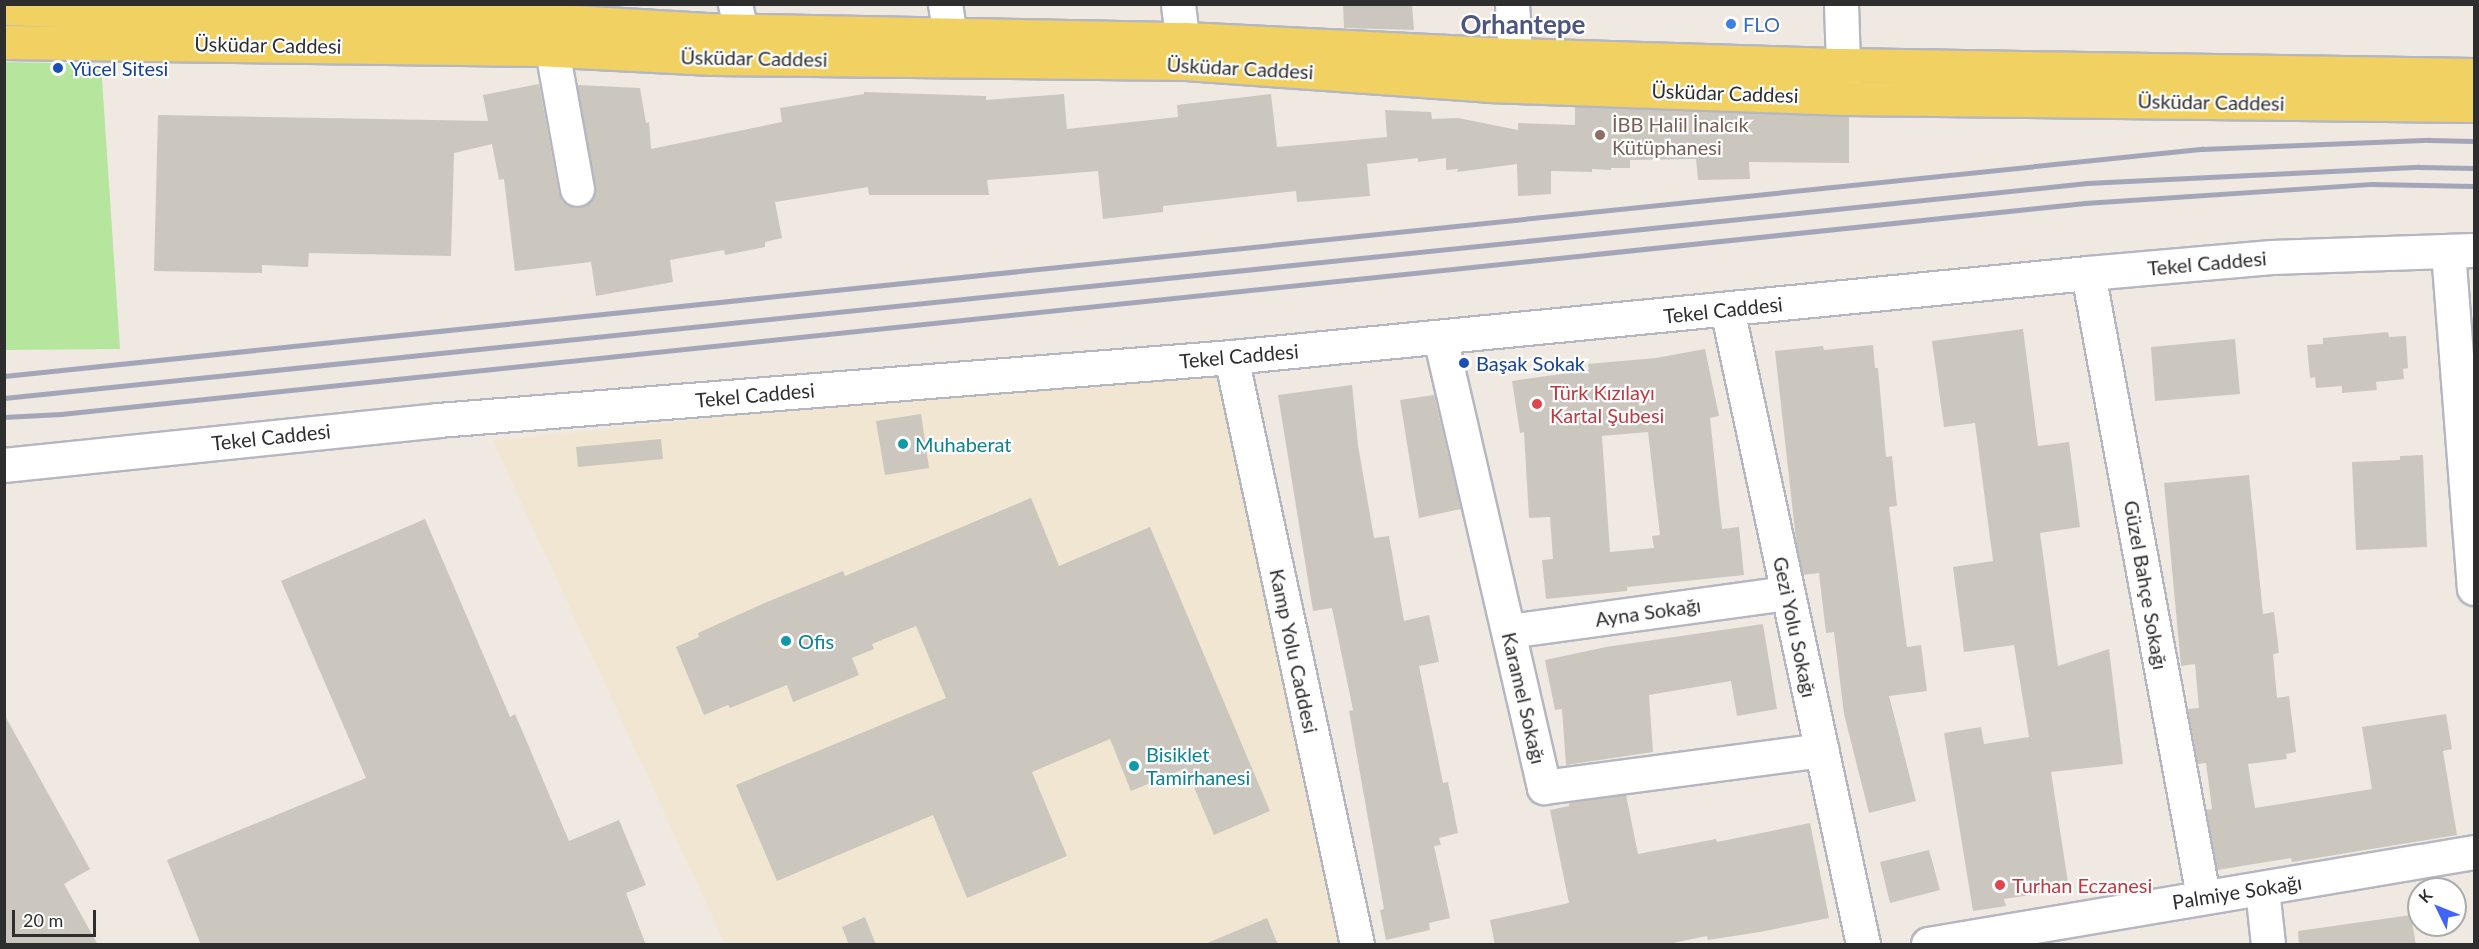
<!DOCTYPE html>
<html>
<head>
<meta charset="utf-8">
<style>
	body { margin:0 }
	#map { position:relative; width:2479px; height:949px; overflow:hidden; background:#efe9e1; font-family:Lato,sans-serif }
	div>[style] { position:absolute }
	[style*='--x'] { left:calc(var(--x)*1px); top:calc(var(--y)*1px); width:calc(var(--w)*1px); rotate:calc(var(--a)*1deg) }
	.education>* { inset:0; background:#f0e6d1 }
	.green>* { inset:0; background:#b6e59e }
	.building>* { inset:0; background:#cbc7bf }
	.roads { filter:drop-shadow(2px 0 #b4b7c1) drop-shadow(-2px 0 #b4b7c1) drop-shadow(0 2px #b4b7c1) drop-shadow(0 -2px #b4b7c1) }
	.minor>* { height:33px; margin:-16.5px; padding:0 16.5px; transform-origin:16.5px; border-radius:16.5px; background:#fff }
	.major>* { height:33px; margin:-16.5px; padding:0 16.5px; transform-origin:16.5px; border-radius:16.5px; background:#f2d163 }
	.rail>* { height:4.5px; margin:-2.25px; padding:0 2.25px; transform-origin:2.25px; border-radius:2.25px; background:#a3a6b8 }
	.dots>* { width:16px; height:16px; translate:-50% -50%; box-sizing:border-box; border:3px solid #fff; border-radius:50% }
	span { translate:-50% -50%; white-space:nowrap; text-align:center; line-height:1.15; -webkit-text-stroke:4.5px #fff; paint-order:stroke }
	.shop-label { font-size:20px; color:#366cbe }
	.left { translate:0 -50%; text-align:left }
	.street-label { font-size:20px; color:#2e2e2e }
	.transit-label { font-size:20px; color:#164399 }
	.education-label { font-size:20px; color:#785e54 }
	.health-label { font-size:20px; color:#be3a42 }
	.culture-label { font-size:20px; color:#0d838f }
	.district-label { font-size:26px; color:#4d5680; font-weight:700 }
	.frame { position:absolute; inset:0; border:6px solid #2e2e2e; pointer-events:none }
	.north { position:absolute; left:2407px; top:877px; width:60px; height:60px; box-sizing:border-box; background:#fff; border:2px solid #ababab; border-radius:50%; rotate:313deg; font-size:16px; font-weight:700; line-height:24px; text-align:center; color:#2e2e2e }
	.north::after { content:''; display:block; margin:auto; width:21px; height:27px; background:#4264fb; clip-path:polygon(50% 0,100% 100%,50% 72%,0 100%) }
	.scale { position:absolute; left:12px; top:910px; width:84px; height:27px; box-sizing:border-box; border:3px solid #2e2e2e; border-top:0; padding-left:8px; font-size:18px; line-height:21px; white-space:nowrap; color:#2e2e2e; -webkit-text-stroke:4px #fff; paint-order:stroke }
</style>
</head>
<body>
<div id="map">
	<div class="education">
		<i style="clip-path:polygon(1223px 365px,1344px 944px,725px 944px,493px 441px)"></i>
	</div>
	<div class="green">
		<i style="clip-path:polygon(5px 62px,101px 64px,120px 349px,5px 350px)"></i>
	</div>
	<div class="building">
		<i style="clip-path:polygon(1343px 4px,1412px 4px,1414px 30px,1344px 28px)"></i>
		<i style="clip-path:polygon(539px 84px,559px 193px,562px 201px,570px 206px,580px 207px,590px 203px,594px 196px,595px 186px,577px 85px,640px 88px,646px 123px,649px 122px,651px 149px,782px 122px,780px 108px,864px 94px,864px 92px,986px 96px,986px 100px,1064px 94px,1067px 129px,1178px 117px,1177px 105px,1271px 94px,1277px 147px,1387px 137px,1385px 110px,1431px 112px,1432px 119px,1458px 118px,1518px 130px,1518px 123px,1575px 125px,1575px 107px,1849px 117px,1849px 163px,1749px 162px,1750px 179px,1698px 180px,1696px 159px,1630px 160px,1630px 168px,1611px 168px,1611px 170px,1592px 169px,1592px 172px,1551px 171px,1551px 194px,1518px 196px,1517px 164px,1457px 172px,1458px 169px,1446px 170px,1446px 158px,1418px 162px,1418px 158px,1367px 164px,1370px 196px,1297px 202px,1296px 191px,1163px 206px,1163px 212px,1103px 219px,1098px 171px,987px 180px,989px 195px,869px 195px,868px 187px,775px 202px,782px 238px,765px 242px,765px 247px,725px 255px,724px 250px,670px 260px,673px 282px,596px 296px,591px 262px,515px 271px,504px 179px,499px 180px,492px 144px,454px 153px,451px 256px,309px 253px,308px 267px,262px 265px,262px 273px,154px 271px,158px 115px,488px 121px,483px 95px)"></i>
		<i style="clip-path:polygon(2023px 329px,2038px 446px,2069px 442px,2080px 527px,2040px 533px,2058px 666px,2109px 649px,2123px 764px,2051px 772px,2069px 889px,2004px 899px,2006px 906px,1973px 911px,1944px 733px,1981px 727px,1984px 744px,2029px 737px,2014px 645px,1964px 652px,1953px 567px,1993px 561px,1975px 423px,1944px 427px,1932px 341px)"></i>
		<i style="clip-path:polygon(2388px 332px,2389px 337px,2406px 336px,2408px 368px,2403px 369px,2404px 379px,2376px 382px,2377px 390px,2342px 393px,2342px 386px,2316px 388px,2315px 377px,2310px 378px,2307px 345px,2323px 344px,2323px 338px)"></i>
		<i style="clip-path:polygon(2235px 339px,2240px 394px,2155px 401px,2151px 347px)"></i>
		<i style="clip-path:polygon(1873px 345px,1875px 368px,1878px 368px,1886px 457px,1892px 456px,1897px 506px,1889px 507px,1907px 647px,1921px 645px,1927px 691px,1889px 696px,1916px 801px,1869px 813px,1844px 714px,1834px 632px,1826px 633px,1819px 573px,1803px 575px,1796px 540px,1775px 351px,1823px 346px,1824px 350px)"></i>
		<i style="clip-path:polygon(evenodd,1705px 349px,1719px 416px,1710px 418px,1722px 529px,1739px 527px,1744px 575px,1627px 587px,1627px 591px,1546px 599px,1542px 560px,1553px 559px,1550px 517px,1529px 518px,1524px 432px,1520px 433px,1512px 381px,1589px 370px,1588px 364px,1656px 358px,1705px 349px,1648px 432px,1660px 535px,1652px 536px,1654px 548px,1610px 552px,1602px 436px,1648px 432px)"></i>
		<i style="clip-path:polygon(1352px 385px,1358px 445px,1374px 538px,1389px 536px,1404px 621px,1429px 615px,1439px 662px,1419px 666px,1443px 783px,1448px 782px,1458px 833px,1439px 838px,1441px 845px,1434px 846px,1450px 918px,1429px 923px,1430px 930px,1386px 940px,1380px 910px,1384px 909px,1349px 711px,1353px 710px,1332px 608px,1313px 611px,1278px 395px)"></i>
		<i style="clip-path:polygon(1434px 395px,1461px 509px,1419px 518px,1400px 400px)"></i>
		<i style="clip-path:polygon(921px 414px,929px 468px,885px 475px,876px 421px)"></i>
		<i style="clip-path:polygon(661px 439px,663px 459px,578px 467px,576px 447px)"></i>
		<i style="clip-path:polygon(2423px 455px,2427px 547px,2356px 550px,2352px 462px,2400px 460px,2400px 456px)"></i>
		<i style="clip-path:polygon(2249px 475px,2263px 614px,2274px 612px,2279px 653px,2273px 654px,2277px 698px,2289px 696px,2296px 752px,2286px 754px,2287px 759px,2248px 764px,2255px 808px,2372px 789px,2362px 727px,2446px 714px,2452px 749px,2443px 751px,2457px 835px,2292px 862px,2291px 858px,2217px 870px,2206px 810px,2212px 809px,2206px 763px,2198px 764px,2188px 709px,2199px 708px,2195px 664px,2181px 666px,2164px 483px)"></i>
		<i style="clip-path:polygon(1031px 498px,1059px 566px,1150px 527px,1270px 811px,1214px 835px,1186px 768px,1131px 791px,1110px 739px,1032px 772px,1067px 856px,967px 898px,933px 815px,777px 881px,736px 785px,946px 698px,916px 626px,872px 644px,874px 649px,852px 658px,859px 675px,793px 702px,787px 685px,730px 708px,728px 705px,704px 715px,676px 647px,699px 637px,698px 633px,767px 602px,843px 571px,845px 576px)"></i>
		<i style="clip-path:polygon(425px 519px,510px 717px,515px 714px,569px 841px,619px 820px,646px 885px,626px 893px,646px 945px,201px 945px,167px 860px,366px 778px,281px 581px)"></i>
		<i style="clip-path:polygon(1763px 624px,1777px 709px,1737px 716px,1731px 681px,1649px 695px,1653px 752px,1566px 765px,1562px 709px,1555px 710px,1545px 660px,1606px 647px)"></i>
		<i style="clip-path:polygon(4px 714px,90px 869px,64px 884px,98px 945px,4px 945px)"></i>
		<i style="clip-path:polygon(1626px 795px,1638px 854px,1716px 839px,1717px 842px,1810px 823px,1829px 918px,1760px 932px,1708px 940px,1707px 936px,1663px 945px,1495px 945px,1490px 920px,1569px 903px,1550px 810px,1569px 806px,1569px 803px)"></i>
		<i style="clip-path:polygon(1929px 850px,1940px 890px,1890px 903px,1880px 862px)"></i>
		<i style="clip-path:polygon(2411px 915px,2416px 945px,2299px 945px,2298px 931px)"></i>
		<i style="clip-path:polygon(865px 917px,876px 945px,849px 945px,842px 927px)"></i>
		<i style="clip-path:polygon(1267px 918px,1278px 945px,1205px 945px,1205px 944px)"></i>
	</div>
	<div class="roads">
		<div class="minor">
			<i style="--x:735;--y:4;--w:54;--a:77.2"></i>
			<i style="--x:945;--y:4;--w:30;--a:81"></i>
			<i style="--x:1178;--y:4;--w:59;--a:83.2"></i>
			<i style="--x:1512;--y:4;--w:80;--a:86.4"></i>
			<i style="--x:1841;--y:4;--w:89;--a:88.1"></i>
			<i style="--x:552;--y:50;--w:141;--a:79.8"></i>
			<i style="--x:2448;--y:251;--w:338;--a:85.6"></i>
			<i style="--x:2088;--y:273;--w:634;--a:79.54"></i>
			<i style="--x:1727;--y:309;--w:649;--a:77.91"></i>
			<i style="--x:1440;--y:337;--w:462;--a:77"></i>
			<i style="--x:1544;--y:787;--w:280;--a:-7.6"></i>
			<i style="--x:1231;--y:357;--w:600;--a:77.89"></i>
			<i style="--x:4;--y:465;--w:436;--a:-5.9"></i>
			<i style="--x:438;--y:420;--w:795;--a:-4.54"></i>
			<i style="--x:1231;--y:357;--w:861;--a:-5.6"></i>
			<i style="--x:2088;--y:273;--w:184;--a:-5"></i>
			<i style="--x:2271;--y:257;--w:203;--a:-2"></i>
			<i style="--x:1509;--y:631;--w:281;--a:-7.8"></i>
			<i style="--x:2262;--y:889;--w:55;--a:83.8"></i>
			<i style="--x:1928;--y:944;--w:554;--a:-9.56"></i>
		</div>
		<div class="major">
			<i style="--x:4;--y:8;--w:310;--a:2"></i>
			<i style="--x:314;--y:19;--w:225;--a:0.3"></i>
			<i style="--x:539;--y:20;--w:168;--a:3.4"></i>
			<i style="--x:707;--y:30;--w:478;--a:1.1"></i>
			<i style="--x:1185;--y:39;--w:330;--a:2.8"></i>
			<i style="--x:1515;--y:55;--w:327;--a:1.8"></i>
			<i style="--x:1842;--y:65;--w:632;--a:0.91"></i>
			<i style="--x:4;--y:42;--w:534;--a:0.75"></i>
			<i style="--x:538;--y:49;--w:174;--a:3"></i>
			<i style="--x:712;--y:58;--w:473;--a:0.6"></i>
			<i style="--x:1185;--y:63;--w:305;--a:4.1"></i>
			<i style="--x:1489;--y:85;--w:356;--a:2.1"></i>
			<i style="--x:1845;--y:98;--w:629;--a:0.64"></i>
		</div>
	</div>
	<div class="rail">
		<i style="--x:4;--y:376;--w:2210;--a:-5.9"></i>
		<i style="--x:2202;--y:149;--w:227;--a:-2.3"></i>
		<i style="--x:2429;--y:140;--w:45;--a:1.3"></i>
		<i style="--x:4;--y:398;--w:2094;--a:-5.89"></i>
		<i style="--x:2087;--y:183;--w:332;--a:-2.8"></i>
		<i style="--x:2419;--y:167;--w:55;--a:1"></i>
		<i style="--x:4;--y:417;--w:57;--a:-3"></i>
		<i style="--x:61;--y:414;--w:2035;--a:-5.95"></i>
		<i style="--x:2085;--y:203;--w:288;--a:-3.8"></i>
		<i style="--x:2372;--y:184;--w:102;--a:1.1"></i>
	</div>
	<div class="dots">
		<i style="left:1731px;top:24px;background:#3f7fe0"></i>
		<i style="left:58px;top:68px;background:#1a4fb4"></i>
		<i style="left:1600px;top:135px;background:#8d6e63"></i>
		<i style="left:1464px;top:363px;background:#1a4fb4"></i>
		<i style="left:1537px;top:404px;background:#e0444e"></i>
		<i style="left:903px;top:444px;background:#0f9aa8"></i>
		<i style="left:786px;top:641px;background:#0f9aa8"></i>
		<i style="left:1134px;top:766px;background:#0f9aa8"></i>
		<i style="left:2000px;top:885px;background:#e0444e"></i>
	</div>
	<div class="shop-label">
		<span class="left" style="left:1743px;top:24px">FLO</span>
	</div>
	<div class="street-label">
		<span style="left:268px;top:45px;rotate:1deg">Üsküdar Caddesi</span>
		<span style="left:754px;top:58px;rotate:1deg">Üsküdar Caddesi</span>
		<span style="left:1240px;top:68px;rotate:3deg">Üsküdar Caddesi</span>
		<span style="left:1725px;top:93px;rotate:2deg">Üsküdar Caddesi</span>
		<span style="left:2211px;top:102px;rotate:1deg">Üsküdar Caddesi</span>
		<span style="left:2207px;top:263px;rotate:-5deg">Tekel Caddesi</span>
		<span style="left:1723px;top:310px;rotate:-6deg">Tekel Caddesi</span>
		<span style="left:1239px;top:356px;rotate:-5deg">Tekel Caddesi</span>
		<span style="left:755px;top:395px;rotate:-5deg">Tekel Caddesi</span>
		<span style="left:271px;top:437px;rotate:-6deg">Tekel Caddesi</span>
		<span style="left:2146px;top:585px;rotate:80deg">Güzel Bahçe Sokağı</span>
		<span style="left:1648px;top:612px;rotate:-8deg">Ayna Sokağı</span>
		<span style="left:1795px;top:627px;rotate:78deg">Gezi Yolu Sokağı</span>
		<span style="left:1294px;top:651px;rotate:78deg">Kamp Yolu Caddesi</span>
		<span style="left:1524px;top:698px;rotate:77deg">Karamel Sokağı</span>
		<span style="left:2237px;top:892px;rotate:-9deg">Palmiye Sokağı</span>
	</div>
	<div class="transit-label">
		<span class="left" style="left:70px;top:68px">Yücel Sitesi</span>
		<span class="left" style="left:1476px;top:363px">Başak Sokak</span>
	</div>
	<div class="education-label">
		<span class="left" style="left:1612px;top:136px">İBB Halil İnalcık<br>Kütüphanesi</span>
	</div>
	<div class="health-label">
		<span class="left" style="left:1550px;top:404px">Türk Kızılayı<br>Kartal Şubesi</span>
		<span class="left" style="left:2012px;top:885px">Turhan Eczanesi</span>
	</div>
	<div class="culture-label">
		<span class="left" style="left:915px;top:444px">Muhaberat</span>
		<span class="left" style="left:798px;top:641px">Ofis</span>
		<span class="left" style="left:1146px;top:766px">Bisiklet<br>Tamirhanesi</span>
	</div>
	<div class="district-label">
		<span style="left:1523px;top:25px">Orhantepe</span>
	</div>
	<div class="frame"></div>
	<div class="north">K</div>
	<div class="scale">20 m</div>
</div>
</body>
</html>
